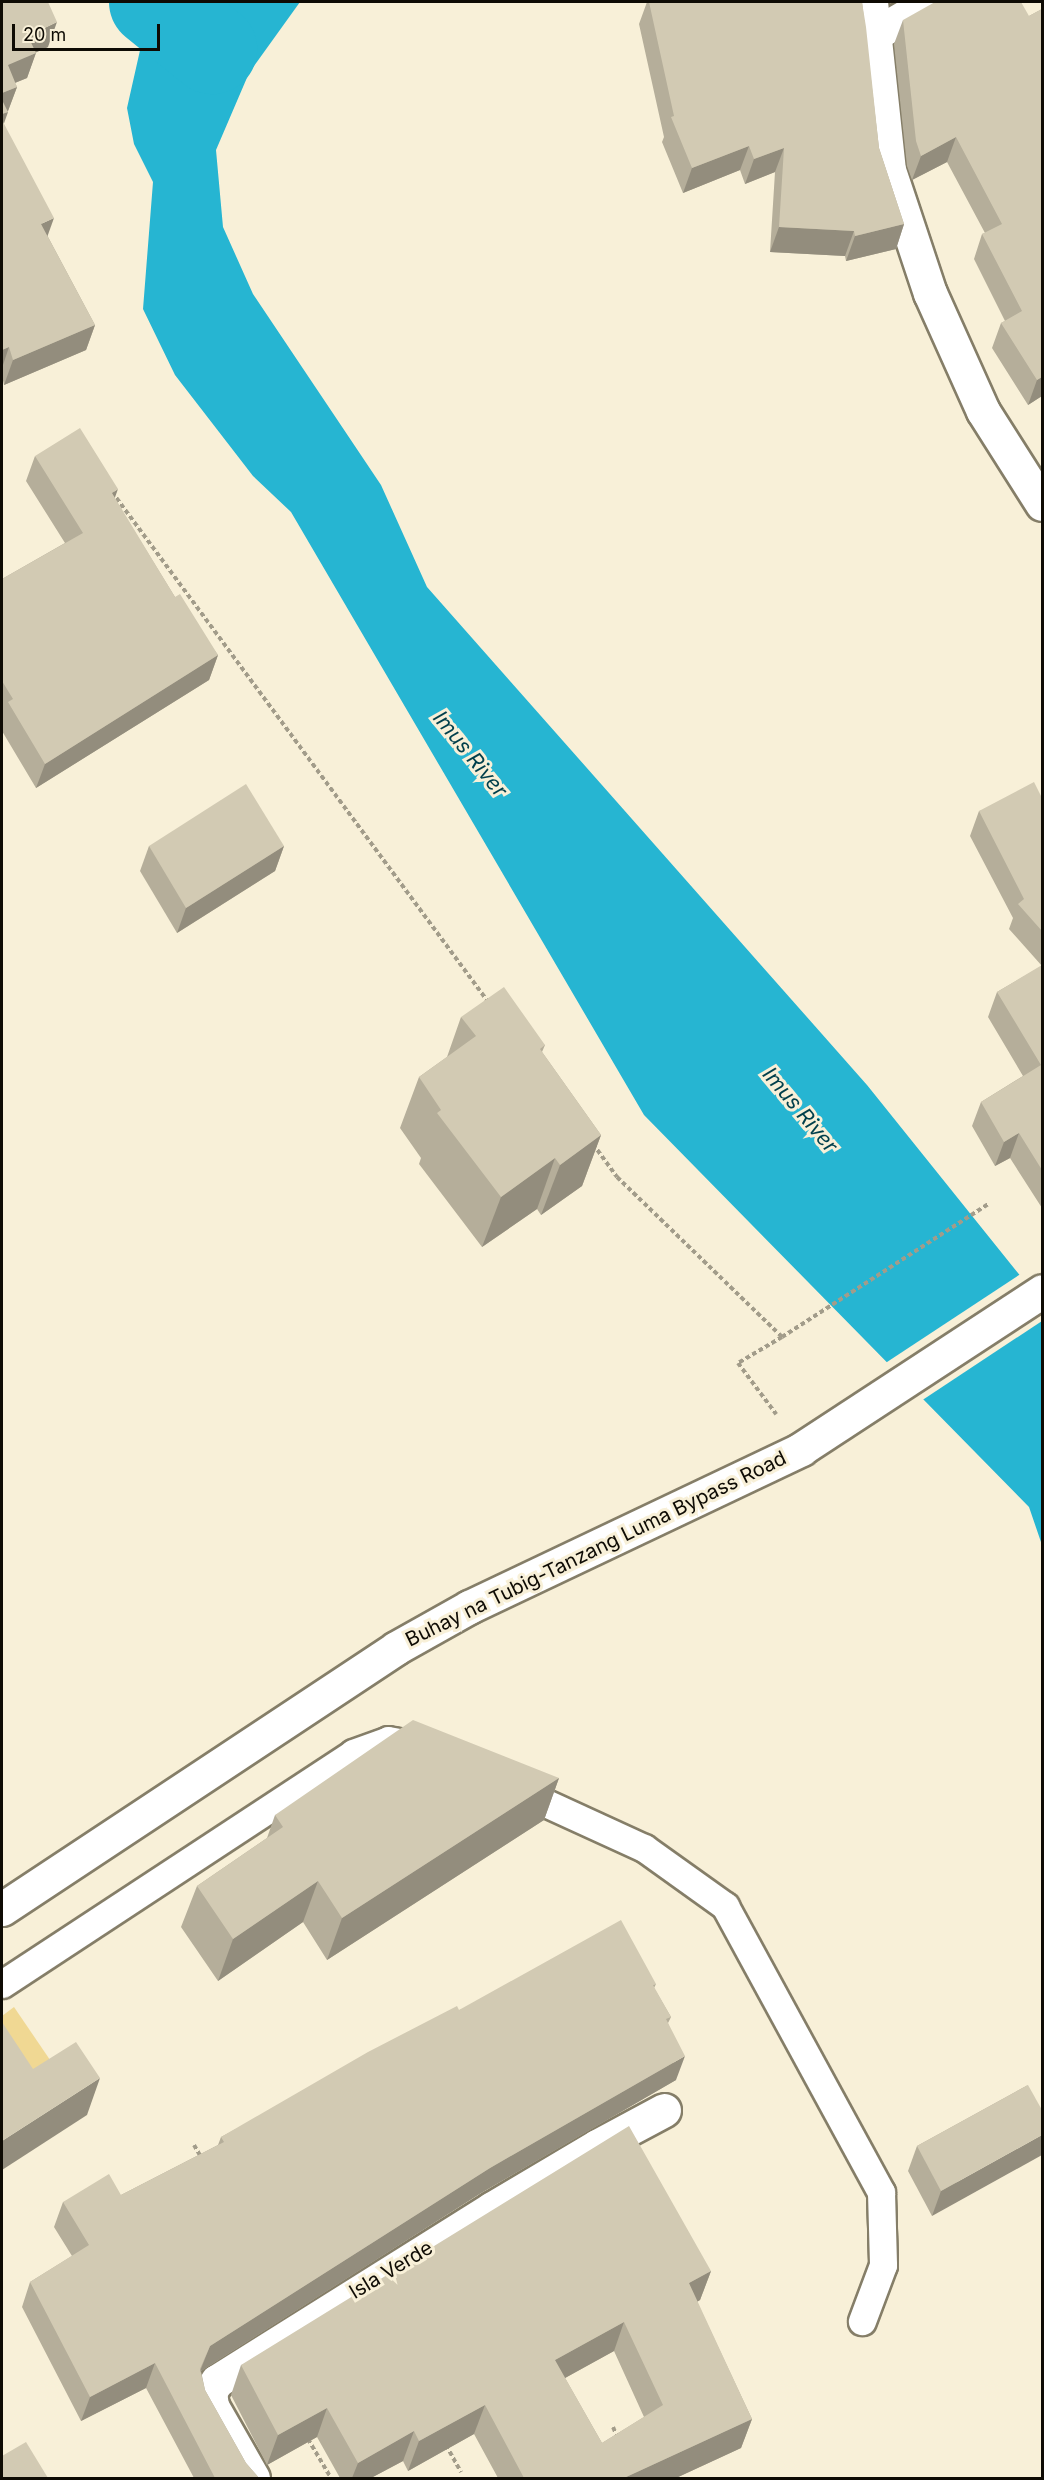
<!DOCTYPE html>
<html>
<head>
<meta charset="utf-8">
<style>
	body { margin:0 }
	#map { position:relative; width:1044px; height:2480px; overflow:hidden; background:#f8f0d8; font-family:Inter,sans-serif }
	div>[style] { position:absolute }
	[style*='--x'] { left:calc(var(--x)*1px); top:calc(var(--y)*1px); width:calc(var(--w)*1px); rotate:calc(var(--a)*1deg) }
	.green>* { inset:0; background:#f0d893 }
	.water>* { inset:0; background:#26b5d2 }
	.pier>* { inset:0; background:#f8f0d8 }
	.river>* { height:90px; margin:-45px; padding:0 45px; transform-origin:45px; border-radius:45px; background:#26b5d2 }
	.path>* { height:4px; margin-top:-2px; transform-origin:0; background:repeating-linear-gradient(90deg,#a29c8a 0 4.5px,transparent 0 7.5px) }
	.roads { filter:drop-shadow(2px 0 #857e68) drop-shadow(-2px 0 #857e68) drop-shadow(0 2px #857e68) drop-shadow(0 -2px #857e68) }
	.service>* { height:27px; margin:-13.5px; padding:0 13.5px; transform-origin:13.5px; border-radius:13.5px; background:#fff }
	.minor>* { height:33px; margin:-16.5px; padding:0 16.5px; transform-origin:16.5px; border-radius:16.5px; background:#fff }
	.tertiary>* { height:33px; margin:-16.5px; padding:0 16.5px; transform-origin:16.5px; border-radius:16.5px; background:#fff }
	.wall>* { inset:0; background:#b5ae9a }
	.shaded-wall>* { inset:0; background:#938d7d }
	.building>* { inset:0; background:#d2cab3 }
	span { translate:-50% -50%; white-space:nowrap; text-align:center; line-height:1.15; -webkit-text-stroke:6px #f8f0d8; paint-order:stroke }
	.street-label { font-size:20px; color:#0e0b04 }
	.water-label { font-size:21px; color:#003f4b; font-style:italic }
	.frame { position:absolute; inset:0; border:3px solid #0e0b04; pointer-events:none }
	.scale { position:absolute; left:12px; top:24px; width:148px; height:27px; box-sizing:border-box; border:3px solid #0e0b04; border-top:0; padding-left:8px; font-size:18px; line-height:21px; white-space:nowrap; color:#0e0b04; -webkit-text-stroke:4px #f8f0d8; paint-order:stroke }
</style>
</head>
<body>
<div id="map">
	<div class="green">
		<i style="clip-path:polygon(14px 2007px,63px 2079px,2px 2080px,2px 2016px)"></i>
	</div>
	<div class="water">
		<i style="clip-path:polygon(174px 2px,300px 2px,249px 73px,216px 150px,223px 227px,253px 294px,381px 485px,427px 587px,867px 1085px,1042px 1303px,1042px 1545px,1029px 1507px,644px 1115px,291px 512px,253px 476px,175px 375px,143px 309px,153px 182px,134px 144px,127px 108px,143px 37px)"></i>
	</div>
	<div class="pier">
		<i style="clip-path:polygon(1022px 1273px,1042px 1298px,1042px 1321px,921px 1401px,884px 1364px)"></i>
	</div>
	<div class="river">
		<i style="--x:154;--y:2;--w:75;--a:39"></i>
	</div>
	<div class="path">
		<i style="--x:112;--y:492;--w:635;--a:53.58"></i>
		<i style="--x:593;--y:1144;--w:41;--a:54"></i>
		<i style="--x:617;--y:1177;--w:230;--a:44.1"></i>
		<i style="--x:782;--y:1337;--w:51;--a:149.4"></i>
		<i style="--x:738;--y:1363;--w:64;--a:53.3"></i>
		<i style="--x:782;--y:1337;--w:245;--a:-32.8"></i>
		<i style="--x:194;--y:2145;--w:14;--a:60"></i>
		<i style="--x:613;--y:2427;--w:13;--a:67"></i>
		<i style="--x:308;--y:2439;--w:45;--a:59.5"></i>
		<i style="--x:446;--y:2445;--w:31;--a:61"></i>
	</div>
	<div class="roads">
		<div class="service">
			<i style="--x:515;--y:1789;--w:142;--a:24.6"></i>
			<i style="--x:644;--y:1848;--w:100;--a:35.6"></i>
			<i style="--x:725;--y:1906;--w:326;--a:61.4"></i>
			<i style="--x:881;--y:2192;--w:73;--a:88.4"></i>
			<i style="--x:883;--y:2265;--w:60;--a:110.6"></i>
			<i style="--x:2;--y:1984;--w:420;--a:-33.3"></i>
			<i style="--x:353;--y:1753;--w:37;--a:-20"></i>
			<i style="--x:388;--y:1740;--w:29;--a:10"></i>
		</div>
		<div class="minor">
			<i style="--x:875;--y:34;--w:64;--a:-30.2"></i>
			<i style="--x:253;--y:2478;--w:83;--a:-119.7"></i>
			<i style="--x:212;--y:2406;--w:14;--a:-98"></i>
			<i style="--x:210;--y:2392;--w:13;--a:-58"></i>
			<i style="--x:217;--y:2381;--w:324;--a:-32.1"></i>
			<i style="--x:491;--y:2209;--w:123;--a:-30.7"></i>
			<i style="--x:597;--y:2146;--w:76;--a:-28.2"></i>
		</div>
		<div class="tertiary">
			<i style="--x:871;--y:2;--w:169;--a:83.9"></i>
			<i style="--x:889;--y:170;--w:130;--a:71.6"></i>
			<i style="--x:930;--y:293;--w:129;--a:65.8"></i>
			<i style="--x:983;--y:411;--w:110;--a:57.6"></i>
			<i style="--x:2;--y:1909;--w:473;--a:-33.5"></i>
			<i style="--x:396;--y:1648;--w:84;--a:-29.3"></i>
			<i style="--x:469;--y:1607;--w:368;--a:-25.4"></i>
			<i style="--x:801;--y:1449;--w:288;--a:-33.2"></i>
		</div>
	</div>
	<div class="wall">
		<i style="clip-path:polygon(2px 2px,48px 47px,36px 52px,27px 78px,15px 83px,17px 87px,3px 124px,47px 235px,95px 325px,86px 350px,4px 385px,2px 376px)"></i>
		<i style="clip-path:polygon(647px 2px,862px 2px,879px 148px,904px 224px,896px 249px,846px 261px,845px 256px,770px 252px,775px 172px,745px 184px,740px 170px,683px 193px,662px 142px,664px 137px,639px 24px)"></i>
		<i style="clip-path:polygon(1042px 9px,1042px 396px,1028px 405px,992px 348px,1001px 323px,1005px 321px,974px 259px,982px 234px,985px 233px,947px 162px,912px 180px,907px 166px,894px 44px,903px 20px,1029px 16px)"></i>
		<i style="clip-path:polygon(35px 456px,114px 498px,175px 597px,218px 655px,209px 680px,36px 788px,2px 731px,2px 579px,65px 543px,26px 481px)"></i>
		<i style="clip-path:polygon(1042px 798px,1042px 1208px,1010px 1158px,995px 1166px,972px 1126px,981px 1102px,1023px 1076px,988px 1017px,997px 992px,1042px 966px,1009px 929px,1013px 918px,970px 836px,979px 811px)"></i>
		<i style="clip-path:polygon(149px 846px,284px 846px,275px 871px,177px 933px,140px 871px)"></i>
		<i style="clip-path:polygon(461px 1017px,545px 1045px,542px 1052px,601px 1135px,582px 1186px,541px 1215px,537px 1209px,482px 1247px,419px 1164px,421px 1158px,400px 1128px,419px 1077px,447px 1057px)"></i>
		<i style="clip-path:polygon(559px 1778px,544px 1820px,327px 1960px,303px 1922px,218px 1981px,181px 1927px,197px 1886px,267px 1838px,275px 1815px)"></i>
		<i style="clip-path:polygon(656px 1984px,654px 1988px,671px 2017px,668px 2023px,676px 2080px,481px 2193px,201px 2371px,205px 2390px,246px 2463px,259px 2478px,194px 2478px,146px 2388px,81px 2421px,22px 2307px,30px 2282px,72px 2256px,54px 2227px,63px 2202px,121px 2195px,218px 2145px,221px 2137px,459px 2010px)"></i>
		<i style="clip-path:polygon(1028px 2085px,932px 2216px,908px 2171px,917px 2146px)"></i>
		<i style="clip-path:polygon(evenodd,711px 2271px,700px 2300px,697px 2302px,752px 2419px,741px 2448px,676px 2478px,498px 2478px,474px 2434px,408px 2471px,403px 2461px,371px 2478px,340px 2478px,317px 2437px,267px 2465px,231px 2395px,241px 2365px,711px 2271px,614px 2351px,644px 2417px,602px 2443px,565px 2378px,614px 2351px)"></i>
	</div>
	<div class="shaded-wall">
		<i style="clip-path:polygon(57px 22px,48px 47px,24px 58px,36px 53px,27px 78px,2px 88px,8px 65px,28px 36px)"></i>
		<i style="clip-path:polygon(17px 87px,8px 111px,2px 114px,2px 93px)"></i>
		<i style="clip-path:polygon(8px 112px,2px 129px,2px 114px)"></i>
		<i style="clip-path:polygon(956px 137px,947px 162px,912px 180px,921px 156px)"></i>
		<i style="clip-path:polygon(749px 146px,740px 170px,683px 193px,692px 168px)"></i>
		<i style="clip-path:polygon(784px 148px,775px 172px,745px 184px,754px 159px)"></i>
		<i style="clip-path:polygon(54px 218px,45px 243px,41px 224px)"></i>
		<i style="clip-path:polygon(904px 224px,896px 249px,846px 261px,855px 236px)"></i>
		<i style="clip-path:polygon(779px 227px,854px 231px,845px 256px,770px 252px)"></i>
		<i style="clip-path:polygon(95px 325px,86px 350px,4px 385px,13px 360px)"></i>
		<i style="clip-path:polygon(9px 347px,2px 368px,2px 350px)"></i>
		<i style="clip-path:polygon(1042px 377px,1042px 396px,1028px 405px,1037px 380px)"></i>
		<i style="clip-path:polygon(118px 489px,109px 514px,112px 493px)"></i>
		<i style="clip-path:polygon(218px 655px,209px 680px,36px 788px,45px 764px)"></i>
		<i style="clip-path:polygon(284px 846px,275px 871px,177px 933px,186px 908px)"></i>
		<i style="clip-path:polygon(1019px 1133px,1010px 1158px,995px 1166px,1004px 1142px)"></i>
		<i style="clip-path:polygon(601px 1135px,582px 1186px,541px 1215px,560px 1165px)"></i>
		<i style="clip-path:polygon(555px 1158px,537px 1209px,482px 1247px,501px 1197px)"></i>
		<i style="clip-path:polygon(559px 1778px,544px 1820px,327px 1960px,342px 1918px)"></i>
		<i style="clip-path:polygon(318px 1881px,303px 1922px,218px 1981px,233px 1939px)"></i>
		<i style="clip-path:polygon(685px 2056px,676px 2080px,481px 2193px,201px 2371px,191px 2394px,210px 2346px,490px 2168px)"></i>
		<i style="clip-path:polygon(100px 2078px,87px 2115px,2px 2170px,2px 2141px)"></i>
		<i style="clip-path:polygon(1042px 2135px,1042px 2155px,932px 2216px,941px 2191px)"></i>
		<i style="clip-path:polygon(711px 2271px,700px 2300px,678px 2312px,689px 2283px)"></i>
		<i style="clip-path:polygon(624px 2322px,614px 2351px,545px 2389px,555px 2360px)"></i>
		<i style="clip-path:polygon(155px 2363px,146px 2388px,81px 2421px,90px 2397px)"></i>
		<i style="clip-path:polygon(485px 2405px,474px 2434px,408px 2471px,419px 2441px)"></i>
		<i style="clip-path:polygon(327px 2408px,317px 2437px,267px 2465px,278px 2435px)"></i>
		<i style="clip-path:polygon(752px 2419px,741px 2448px,676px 2478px,624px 2478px)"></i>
		<i style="clip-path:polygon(414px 2431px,403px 2461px,371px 2478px,352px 2478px,358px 2463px)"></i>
	</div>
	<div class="building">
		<i style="clip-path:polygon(2px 2px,48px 2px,57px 22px,28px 36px,36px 53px,8px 65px,17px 87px,2px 93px)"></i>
		<i style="clip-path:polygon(649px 2px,862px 2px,866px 27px,879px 148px,904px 224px,855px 236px,854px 231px,779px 227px,784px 148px,754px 159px,749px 146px,692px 168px,671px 117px,674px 116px)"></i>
		<i style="clip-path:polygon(935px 2px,1021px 2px,1029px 16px,1042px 9px,1042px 377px,1037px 380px,1001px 323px,1022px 311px,982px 234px,1002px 224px,956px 137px,921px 156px,916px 141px,903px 20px)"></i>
		<i style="clip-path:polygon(2px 100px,8px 112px,2px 114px)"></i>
		<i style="clip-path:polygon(2px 120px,54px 218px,41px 224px,95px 325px,13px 360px,9px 347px,2px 350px)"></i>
		<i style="clip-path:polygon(80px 428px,118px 489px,112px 493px,175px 597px,180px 594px,218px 655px,45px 764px,8px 702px,13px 699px,2px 681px,2px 579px,83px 533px,35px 456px)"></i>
		<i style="clip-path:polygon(1034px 782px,1042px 798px,1042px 931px,1018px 904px,1024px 899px,979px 811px)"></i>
		<i style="clip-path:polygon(246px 784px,284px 846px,186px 908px,149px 846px)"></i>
		<i style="clip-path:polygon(1042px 965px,1042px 1170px,1019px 1133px,1004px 1142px,981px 1102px,1041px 1065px,997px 992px)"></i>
		<i style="clip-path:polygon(504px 987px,545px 1045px,540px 1049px,601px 1135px,560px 1165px,555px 1158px,501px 1197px,437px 1113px,441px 1110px,419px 1077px,476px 1036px,461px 1017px)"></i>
		<i style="clip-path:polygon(413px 1720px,559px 1778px,342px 1918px,318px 1881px,233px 1939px,197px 1886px,283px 1827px,275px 1815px)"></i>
		<i style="clip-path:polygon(621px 1920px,656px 1984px,653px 1985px,671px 2017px,666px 2019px,685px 2056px,490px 2168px,210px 2346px,200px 2369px,205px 2390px,246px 2463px,259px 2478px,215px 2478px,155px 2363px,90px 2397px,30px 2282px,89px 2245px,63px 2202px,109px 2174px,121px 2195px,224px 2142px,221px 2137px,368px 2052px,457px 2006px,459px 2010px)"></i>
		<i style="clip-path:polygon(2px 2022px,33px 2069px,76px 2042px,100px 2078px,2px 2141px)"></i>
		<i style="clip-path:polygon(1028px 2085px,1042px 2110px,1042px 2135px,941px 2191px,917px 2146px)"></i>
		<i style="clip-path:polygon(evenodd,629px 2126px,711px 2271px,689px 2283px,752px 2419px,624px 2478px,524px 2478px,485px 2405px,419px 2441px,414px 2431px,358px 2463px,327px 2408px,278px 2435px,241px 2365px,629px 2126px,624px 2322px,663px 2405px,602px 2443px,555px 2360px,624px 2322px)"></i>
		<i style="clip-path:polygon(26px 2442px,48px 2478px,2px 2478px,2px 2456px)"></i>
	</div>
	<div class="street-label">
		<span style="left:596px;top:1549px;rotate:-26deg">Buhay na Tubig-Tanzang Luma Bypass Road</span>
		<span style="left:391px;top:2270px;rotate:-31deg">Isla Verde</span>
	</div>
	<div class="water-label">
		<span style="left:470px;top:754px;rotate:51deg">Imus River</span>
		<span style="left:800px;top:1110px;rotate:50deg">Imus River</span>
	</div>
	<div class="frame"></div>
	<div class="scale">20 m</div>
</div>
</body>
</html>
